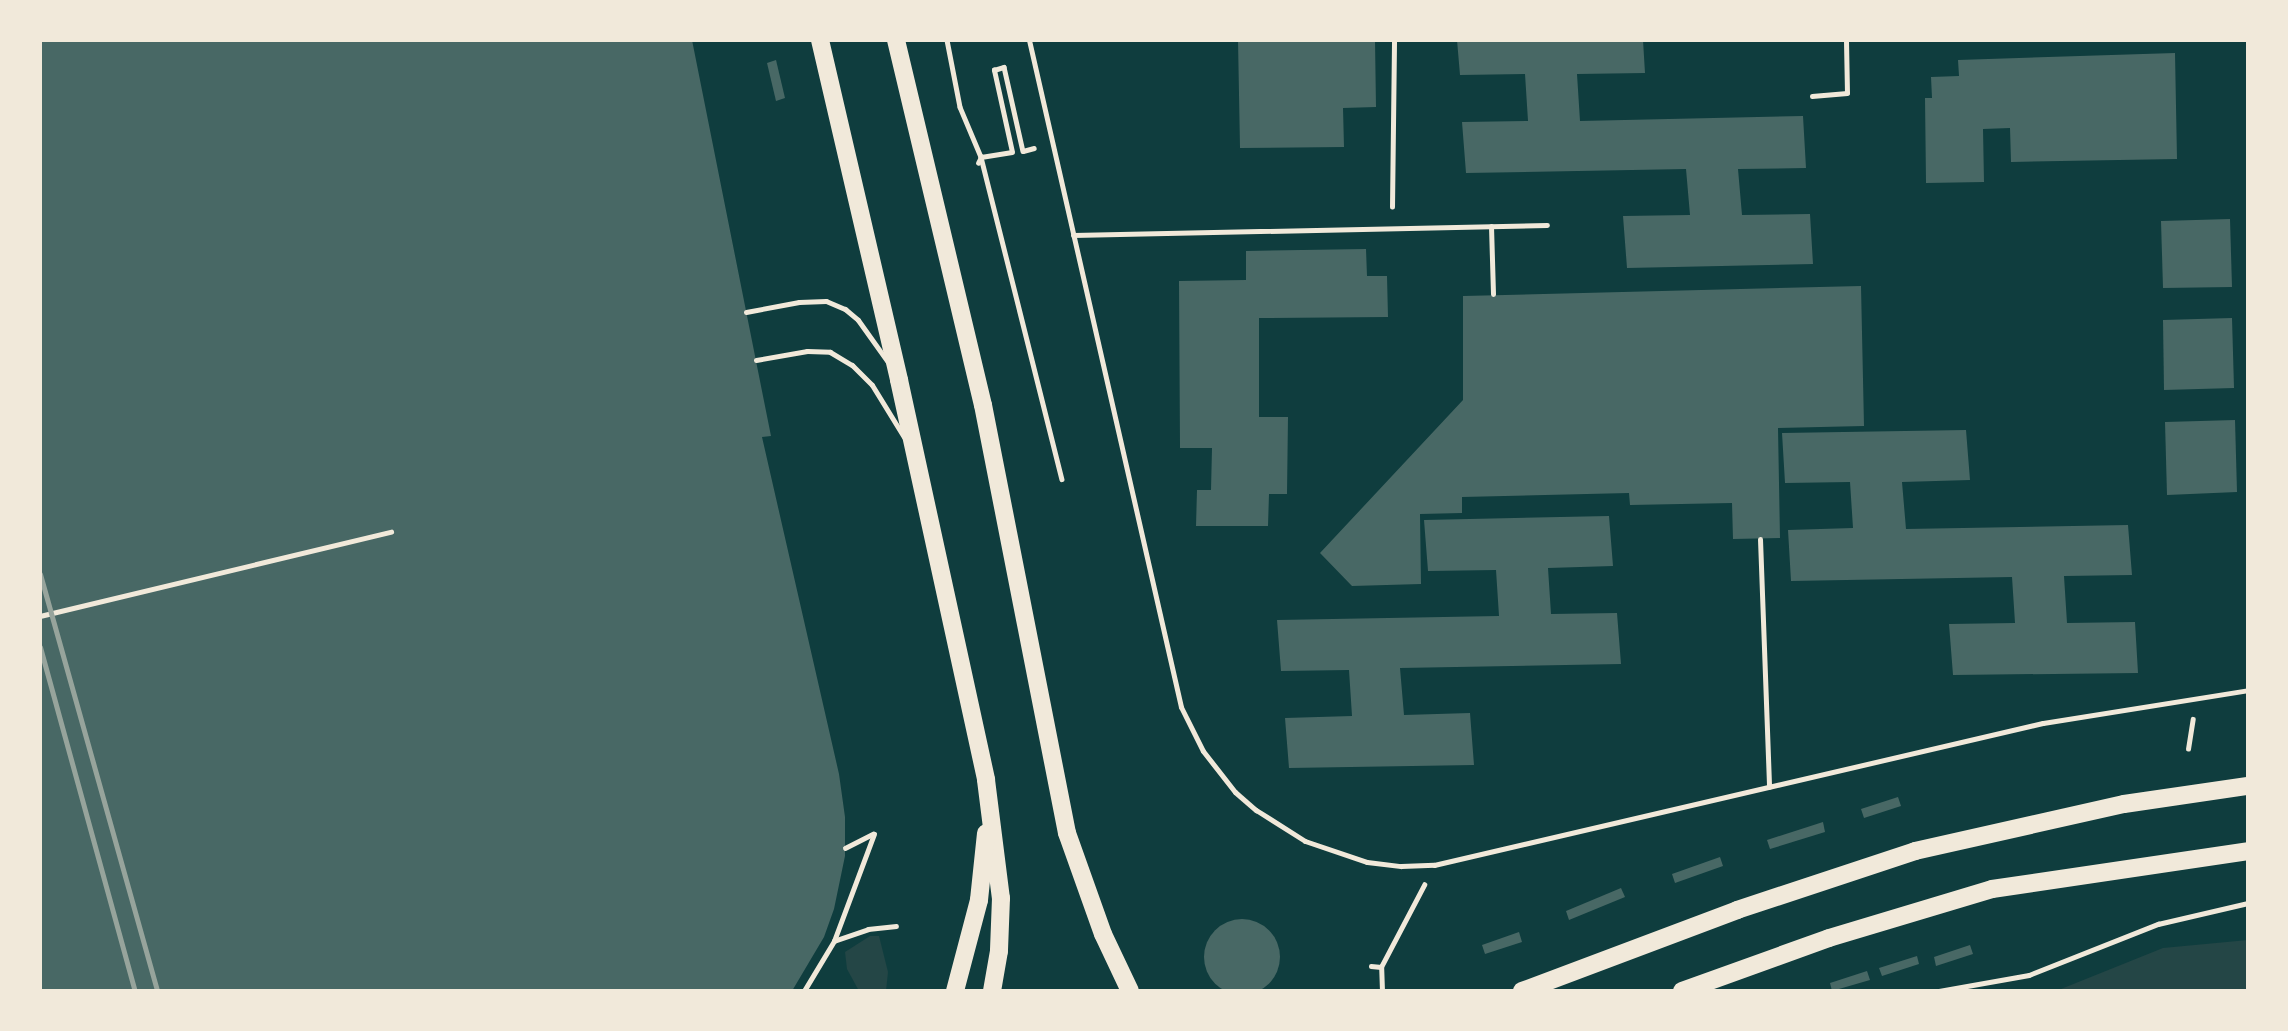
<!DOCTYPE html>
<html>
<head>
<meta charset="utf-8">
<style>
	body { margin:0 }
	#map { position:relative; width:2288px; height:1031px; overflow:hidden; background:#0f3d3e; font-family:"PT Sans Narrow",sans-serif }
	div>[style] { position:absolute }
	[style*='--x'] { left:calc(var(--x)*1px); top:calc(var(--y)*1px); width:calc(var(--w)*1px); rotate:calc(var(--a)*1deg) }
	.green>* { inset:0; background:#244646 }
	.building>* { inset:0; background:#486865 }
	.round { border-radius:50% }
	.path>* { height:4.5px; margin:-2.25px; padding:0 2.25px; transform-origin:2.25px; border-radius:2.25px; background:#f1e9da }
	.service>* { height:5px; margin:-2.5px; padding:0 2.5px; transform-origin:2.5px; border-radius:2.5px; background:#f1e9da }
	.primary>* { height:18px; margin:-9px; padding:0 9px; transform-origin:9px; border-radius:9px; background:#f1e9da }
	.rail>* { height:5px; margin:-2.5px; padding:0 2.5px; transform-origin:2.5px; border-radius:2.5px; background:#97a49c }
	span { translate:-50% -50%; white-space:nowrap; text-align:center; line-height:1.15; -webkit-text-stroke:7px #f1e9da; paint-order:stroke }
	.frame { position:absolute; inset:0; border:42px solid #f1e9da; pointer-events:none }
</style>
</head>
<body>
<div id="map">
	<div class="green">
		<i style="clip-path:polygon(870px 936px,879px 936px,888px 972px,886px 991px,859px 991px,847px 969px,845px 952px)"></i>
		<i style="clip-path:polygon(2248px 940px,2248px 991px,2056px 991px,2163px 948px)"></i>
	</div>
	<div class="building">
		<i style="clip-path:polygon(40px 40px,692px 40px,771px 436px,762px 437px,839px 774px,845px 817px,845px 856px,834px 909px,824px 937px,792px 991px,40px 991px)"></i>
		<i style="clip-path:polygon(1238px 40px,1375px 40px,1376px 107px,1343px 108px,1344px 147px,1240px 148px)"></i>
		<i style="clip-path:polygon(1457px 40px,1643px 40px,1645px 73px,1577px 74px,1580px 121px,1803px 116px,1806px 168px,1738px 169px,1742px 215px,1810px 214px,1813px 264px,1627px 268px,1623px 216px,1690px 215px,1686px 169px,1466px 173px,1462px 122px,1528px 121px,1525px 74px,1460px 75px)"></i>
		<i style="clip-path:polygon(2175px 53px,2177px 159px,2011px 162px,2010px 128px,1983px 129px,1984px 182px,1926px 183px,1925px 98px,1932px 98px,1931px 77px,1959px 76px,1958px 60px)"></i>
		<i style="clip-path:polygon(776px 60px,785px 98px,776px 101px,767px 63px)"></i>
		<i style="clip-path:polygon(2230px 219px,2232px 287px,2163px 288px,2161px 221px)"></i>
		<i style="clip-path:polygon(1366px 249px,1367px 276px,1387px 276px,1388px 317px,1259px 318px,1259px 417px,1288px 417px,1287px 494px,1269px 494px,1268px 526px,1196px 526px,1197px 490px,1211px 490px,1212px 448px,1180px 448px,1179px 281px,1246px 280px,1246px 251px)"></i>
		<i style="clip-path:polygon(1861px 286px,1864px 426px,1778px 428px,1780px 538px,1733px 539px,1732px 503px,1630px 505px,1629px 493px,1462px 497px,1462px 513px,1420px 514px,1421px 584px,1352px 586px,1320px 553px,1463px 400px,1463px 296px)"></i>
		<i style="clip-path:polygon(2232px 318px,2234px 388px,2164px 390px,2163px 320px)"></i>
		<i style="clip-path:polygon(2235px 420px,2237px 492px,2167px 495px,2165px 422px)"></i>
		<i style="clip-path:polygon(1966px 430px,1970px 480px,1902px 482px,1906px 529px,2128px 525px,2132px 575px,2064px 576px,2067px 623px,2135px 622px,2138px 673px,1953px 675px,1949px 624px,2015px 623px,2012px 577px,1791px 581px,1788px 530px,1853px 528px,1850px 482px,1785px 483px,1782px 433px)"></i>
		<i style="clip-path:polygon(1609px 516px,1613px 566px,1548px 568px,1551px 614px,1617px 613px,1621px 664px,1400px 668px,1404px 715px,1470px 713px,1474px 765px,1289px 768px,1285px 718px,1352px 716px,1349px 670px,1281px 671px,1277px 620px,1499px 616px,1496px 570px,1428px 571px,1424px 520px)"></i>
		<i style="clip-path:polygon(1898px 797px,1901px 806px,1864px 818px,1861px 809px)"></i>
		<i style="clip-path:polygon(1823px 822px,1825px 832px,1770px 849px,1767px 840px)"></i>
		<i style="clip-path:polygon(1720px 857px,1723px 866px,1675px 883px,1672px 874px)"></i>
		<i style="clip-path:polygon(1621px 888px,1625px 897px,1569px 920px,1566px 911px)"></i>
		<i class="round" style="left:1204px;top:919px;width:76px;height:76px"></i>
		<i style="clip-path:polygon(1519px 932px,1522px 942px,1485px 954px,1482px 945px)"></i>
		<i style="clip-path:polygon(1970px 945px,1973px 954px,1936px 966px,1934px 957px)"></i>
		<i style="clip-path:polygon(1917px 956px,1919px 964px,1882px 976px,1879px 968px)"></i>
		<i style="clip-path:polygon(1867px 971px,1870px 980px,1832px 991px,1830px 983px)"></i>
	</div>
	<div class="path">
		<i style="--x:947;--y:40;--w:68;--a:79"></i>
		<i style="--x:960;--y:107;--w:54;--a:67.2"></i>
		<i style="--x:981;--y:157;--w:332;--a:75.9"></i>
		<i style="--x:1812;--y:96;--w:35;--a:-5"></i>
		<i style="--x:1847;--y:93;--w:53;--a:-91.1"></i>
		<i style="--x:978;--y:163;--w:7;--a:-63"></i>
		<i style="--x:981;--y:157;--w:31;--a:-9"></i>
		<i style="--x:1012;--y:152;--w:84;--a:-102.4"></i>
		<i style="--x:994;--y:70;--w:10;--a:-17"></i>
		<i style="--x:1004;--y:67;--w:86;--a:77.3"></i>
		<i style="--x:1023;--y:151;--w:11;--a:-15"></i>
		<i style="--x:1392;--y:207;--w:167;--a:-89.3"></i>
		<i style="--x:40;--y:616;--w:361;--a:-13.5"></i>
		<i style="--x:2188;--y:749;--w:30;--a:-81"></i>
		<i style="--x:845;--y:848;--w:31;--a:-27"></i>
		<i style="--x:834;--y:941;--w:36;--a:-19"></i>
		<i style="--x:868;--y:929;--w:28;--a:-6"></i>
		<i style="--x:1371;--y:966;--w:10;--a:6"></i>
		<i style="--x:804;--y:991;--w:58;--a:-59"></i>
		<i style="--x:834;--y:941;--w:114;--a:-69.5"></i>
		<i style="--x:1382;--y:991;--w:24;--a:-92"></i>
		<i style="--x:1381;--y:967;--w:93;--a:-62.3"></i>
		<i style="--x:1939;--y:991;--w:91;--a:-10.1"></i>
		<i style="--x:2029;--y:975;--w:139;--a:-21.6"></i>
		<i style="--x:2158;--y:924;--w:92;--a:-13.1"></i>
	</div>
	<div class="service">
		<i style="--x:1029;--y:40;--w:684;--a:77.16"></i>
		<i style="--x:1181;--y:707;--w:49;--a:63.4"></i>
		<i style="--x:1203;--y:751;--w:52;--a:52"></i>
		<i style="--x:1235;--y:792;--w:28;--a:41"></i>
		<i style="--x:1256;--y:810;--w:58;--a:32.3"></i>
		<i style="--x:1305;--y:841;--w:65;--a:18.7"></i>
		<i style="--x:1367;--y:862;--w:34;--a:7"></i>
		<i style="--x:1401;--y:866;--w:33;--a:-2"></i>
		<i style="--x:1434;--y:865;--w:625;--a:-13.13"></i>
		<i style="--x:2043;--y:723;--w:208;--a:-9.1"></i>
		<i style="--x:1491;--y:226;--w:68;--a:88.3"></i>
		<i style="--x:1073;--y:235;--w:474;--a:-1.2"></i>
		<i style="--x:746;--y:312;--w:54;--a:-10.7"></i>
		<i style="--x:799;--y:302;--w:27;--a:-2"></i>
		<i style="--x:826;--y:301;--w:21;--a:23"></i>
		<i style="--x:845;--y:309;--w:17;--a:40"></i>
		<i style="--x:858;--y:320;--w:52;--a:54.5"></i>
		<i style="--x:756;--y:360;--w:52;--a:-10"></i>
		<i style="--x:807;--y:351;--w:23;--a:2"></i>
		<i style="--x:830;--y:352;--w:26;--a:31"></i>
		<i style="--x:852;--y:365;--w:28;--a:45"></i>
		<i style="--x:872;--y:385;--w:61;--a:58.4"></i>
		<i style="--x:1760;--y:539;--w:248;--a:87.9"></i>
	</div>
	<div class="primary">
		<i style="--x:820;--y:40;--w:349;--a:76.9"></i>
		<i style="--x:899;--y:380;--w:409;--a:77.7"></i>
		<i style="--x:986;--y:780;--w:119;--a:82.8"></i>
		<i style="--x:1001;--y:898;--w:53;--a:92.2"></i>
		<i style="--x:999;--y:951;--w:41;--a:99.9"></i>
		<i style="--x:896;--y:40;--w:375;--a:76.6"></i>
		<i style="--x:983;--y:405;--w:436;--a:78.9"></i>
		<i style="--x:1067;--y:833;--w:107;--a:70.4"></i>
		<i style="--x:1103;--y:934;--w:63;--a:64.7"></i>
		<i style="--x:955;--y:991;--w:94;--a:-75.2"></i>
		<i style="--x:979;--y:900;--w:67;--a:-84"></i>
		<i style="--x:1522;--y:991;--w:230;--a:-20.6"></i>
		<i style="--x:1737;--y:910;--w:188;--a:-18.3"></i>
		<i style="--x:1915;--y:851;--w:214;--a:-12.7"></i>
		<i style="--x:2124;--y:804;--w:125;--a:-8.3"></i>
		<i style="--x:1682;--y:991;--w:156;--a:-19.8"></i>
		<i style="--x:1829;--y:938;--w:170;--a:-16.7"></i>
		<i style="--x:1992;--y:889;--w:259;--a:-8.4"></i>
	</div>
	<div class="rail">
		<i style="--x:40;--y:574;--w:433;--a:74.3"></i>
		<i style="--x:40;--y:647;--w:357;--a:74.6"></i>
	</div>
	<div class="frame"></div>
</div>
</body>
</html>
